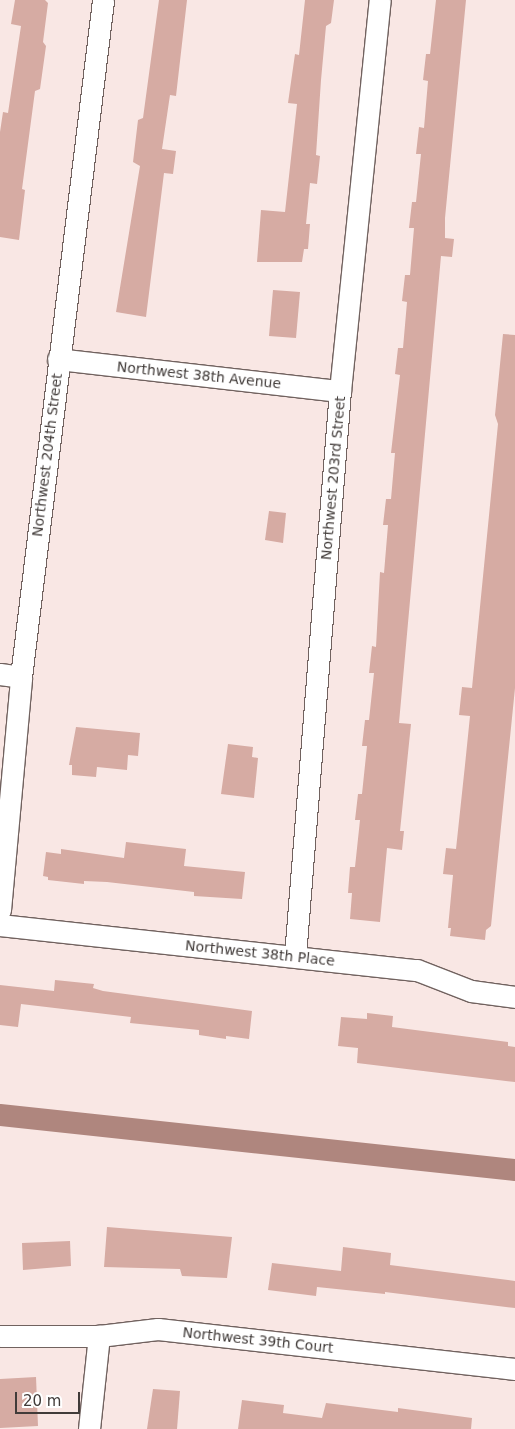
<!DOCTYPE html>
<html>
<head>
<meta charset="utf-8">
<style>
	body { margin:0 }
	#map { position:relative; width:515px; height:1429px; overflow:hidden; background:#f9e7e4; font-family:"DejaVu Sans",sans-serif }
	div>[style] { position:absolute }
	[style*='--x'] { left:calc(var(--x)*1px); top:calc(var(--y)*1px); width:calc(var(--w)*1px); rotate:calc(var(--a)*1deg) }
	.canal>* { height:22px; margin:-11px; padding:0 11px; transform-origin:11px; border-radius:11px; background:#af867e }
	.building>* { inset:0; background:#d6aba3 }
	.roads { filter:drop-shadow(1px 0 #71625f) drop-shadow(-1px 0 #71625f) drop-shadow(0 1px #71625f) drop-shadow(0 -1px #71625f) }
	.minor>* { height:21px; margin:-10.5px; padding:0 10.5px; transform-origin:10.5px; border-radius:10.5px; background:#fff }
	span { translate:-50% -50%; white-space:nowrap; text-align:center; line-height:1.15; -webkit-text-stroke:4px #fff; paint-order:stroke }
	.street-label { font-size:14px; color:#413b39 }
	.scale { position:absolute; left:15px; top:1392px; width:65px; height:22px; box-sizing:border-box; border:2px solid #413b39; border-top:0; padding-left:6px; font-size:15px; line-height:18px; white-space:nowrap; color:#413b39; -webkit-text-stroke:4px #fff; paint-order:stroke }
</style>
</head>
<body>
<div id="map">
	<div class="canal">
		<i style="--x:0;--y:1115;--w:518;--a:6.1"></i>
	</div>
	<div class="building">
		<i style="clip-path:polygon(15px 0,45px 0,48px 3px,43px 42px,46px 46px,40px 89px,35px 91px,22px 189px,25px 190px,19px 240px,0 237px,0 132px,3px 112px,8px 113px,21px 26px,11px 24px)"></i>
		<i style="clip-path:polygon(159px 0,187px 0,176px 96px,170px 95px,162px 149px,176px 151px,173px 174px,164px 173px,146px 317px,116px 312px,140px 166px,133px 162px,138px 120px,143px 118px)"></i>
		<i style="clip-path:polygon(305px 0,334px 0,331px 23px,326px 26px,321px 80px,316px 155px,320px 156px,317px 184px,310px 183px,306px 224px,310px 224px,308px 249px,304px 249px,302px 262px,257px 262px,261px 210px,285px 212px,297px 104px,288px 103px,295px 54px,299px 55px)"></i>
		<i style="clip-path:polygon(436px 0,466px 0,445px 218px,445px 238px,454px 239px,452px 257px,441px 256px,399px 723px,411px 724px,400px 831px,404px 831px,402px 850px,387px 848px,380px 922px,350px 919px,352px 893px,348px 893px,350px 867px,355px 867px,360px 820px,355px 820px,358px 794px,362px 794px,367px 746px,362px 746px,365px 720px,369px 720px,374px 673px,369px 673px,372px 646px,376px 647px,380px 572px,384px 573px,388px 525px,383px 525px,386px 499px,391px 499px,395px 453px,391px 453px,400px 375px,395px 374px,398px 348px,403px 348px,407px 302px,402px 301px,405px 275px,410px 275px,414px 228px,409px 228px,412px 202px,416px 202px,421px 154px,416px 154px,419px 127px,424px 128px,428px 81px,423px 80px,426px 54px,430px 54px)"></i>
		<i style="clip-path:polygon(273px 290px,300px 292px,296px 338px,269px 336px)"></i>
		<i style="clip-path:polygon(503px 334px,515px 335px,515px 688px,491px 926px,486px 930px,485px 940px,450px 936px,451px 928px,448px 928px,453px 875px,443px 874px,446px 848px,456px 849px,465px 765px,470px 716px,459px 715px,462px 687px,472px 688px,498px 424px,495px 415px)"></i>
		<i style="clip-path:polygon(269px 511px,286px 513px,283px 543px,265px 540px)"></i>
		<i style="clip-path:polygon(76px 727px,140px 733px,138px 756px,128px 755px,127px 770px,97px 767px,96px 777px,72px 775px,72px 765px,69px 765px)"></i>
		<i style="clip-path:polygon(228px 744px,253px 747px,252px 757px,258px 758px,254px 798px,221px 794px)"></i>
		<i style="clip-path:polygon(126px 842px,186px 849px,184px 866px,245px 872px,242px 899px,194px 896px,194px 892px,107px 882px,84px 881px,84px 884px,48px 880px,48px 877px,43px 876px,46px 852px,61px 854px,61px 849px,124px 858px)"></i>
		<i style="clip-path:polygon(55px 980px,94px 984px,93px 988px,103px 991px,252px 1011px,249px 1039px,226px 1036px,226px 1039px,199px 1035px,199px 1030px,130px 1023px,131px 1017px,21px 1004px,18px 1027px,0 1025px,0 985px,54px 991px)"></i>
		<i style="clip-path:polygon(367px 1013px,393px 1016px,392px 1027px,508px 1042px,508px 1046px,515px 1047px,515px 1082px,357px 1063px,358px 1048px,338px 1046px,341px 1017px,367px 1019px)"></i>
		<i style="clip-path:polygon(107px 1227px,232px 1237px,227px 1278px,182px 1276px,180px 1269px,104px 1267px)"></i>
		<i style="clip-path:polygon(70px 1241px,71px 1266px,23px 1270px,22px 1243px)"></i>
		<i style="clip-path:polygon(343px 1247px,391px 1253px,390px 1265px,515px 1281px,515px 1308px,385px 1292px,385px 1294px,317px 1287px,316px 1296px,268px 1290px,272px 1263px,341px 1271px)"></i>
		<i style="clip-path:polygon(36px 1377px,38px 1426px,0 1428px,0 1379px)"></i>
		<i style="clip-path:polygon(153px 1389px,180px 1391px,177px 1429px,147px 1429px)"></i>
		<i style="clip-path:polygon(242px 1400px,284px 1405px,283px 1413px,322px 1418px,326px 1403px,398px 1412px,398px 1408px,472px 1418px,471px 1429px,238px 1429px)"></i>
	</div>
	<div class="roads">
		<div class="minor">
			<i style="--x:58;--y:359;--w:284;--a:6.5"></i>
			<i style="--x:0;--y:674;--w:21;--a:8"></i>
			<i style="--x:0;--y:910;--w:234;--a:-84.8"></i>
			<i style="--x:21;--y:677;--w:682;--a:-83.09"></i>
			<i style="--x:0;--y:925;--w:419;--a:6.2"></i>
			<i style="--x:417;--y:970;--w:58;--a:21.3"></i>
			<i style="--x:471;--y:991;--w:44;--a:7.8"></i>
			<i style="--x:295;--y:956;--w:567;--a:-85.45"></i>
			<i style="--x:340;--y:391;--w:393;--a:-84.2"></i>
			<i style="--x:0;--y:1336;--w:99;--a:0"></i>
			<i style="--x:99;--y:1336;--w:59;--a:-6.8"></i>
			<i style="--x:158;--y:1329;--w:359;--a:6.4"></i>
			<i style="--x:89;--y:1429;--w:94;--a:-83.9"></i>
		</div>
	</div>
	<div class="street-label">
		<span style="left:199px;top:375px;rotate:6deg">Northwest 38th Avenue</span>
		<span style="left:47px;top:455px;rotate:-83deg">Northwest 204th Street</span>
		<span style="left:333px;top:478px;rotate:-85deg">Northwest 203rd Street</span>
		<span style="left:260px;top:953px;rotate:6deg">Northwest 38th Place</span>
		<span style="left:258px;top:1340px;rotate:6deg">Northwest 39th Court</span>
	</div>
	<div class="scale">20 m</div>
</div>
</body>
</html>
